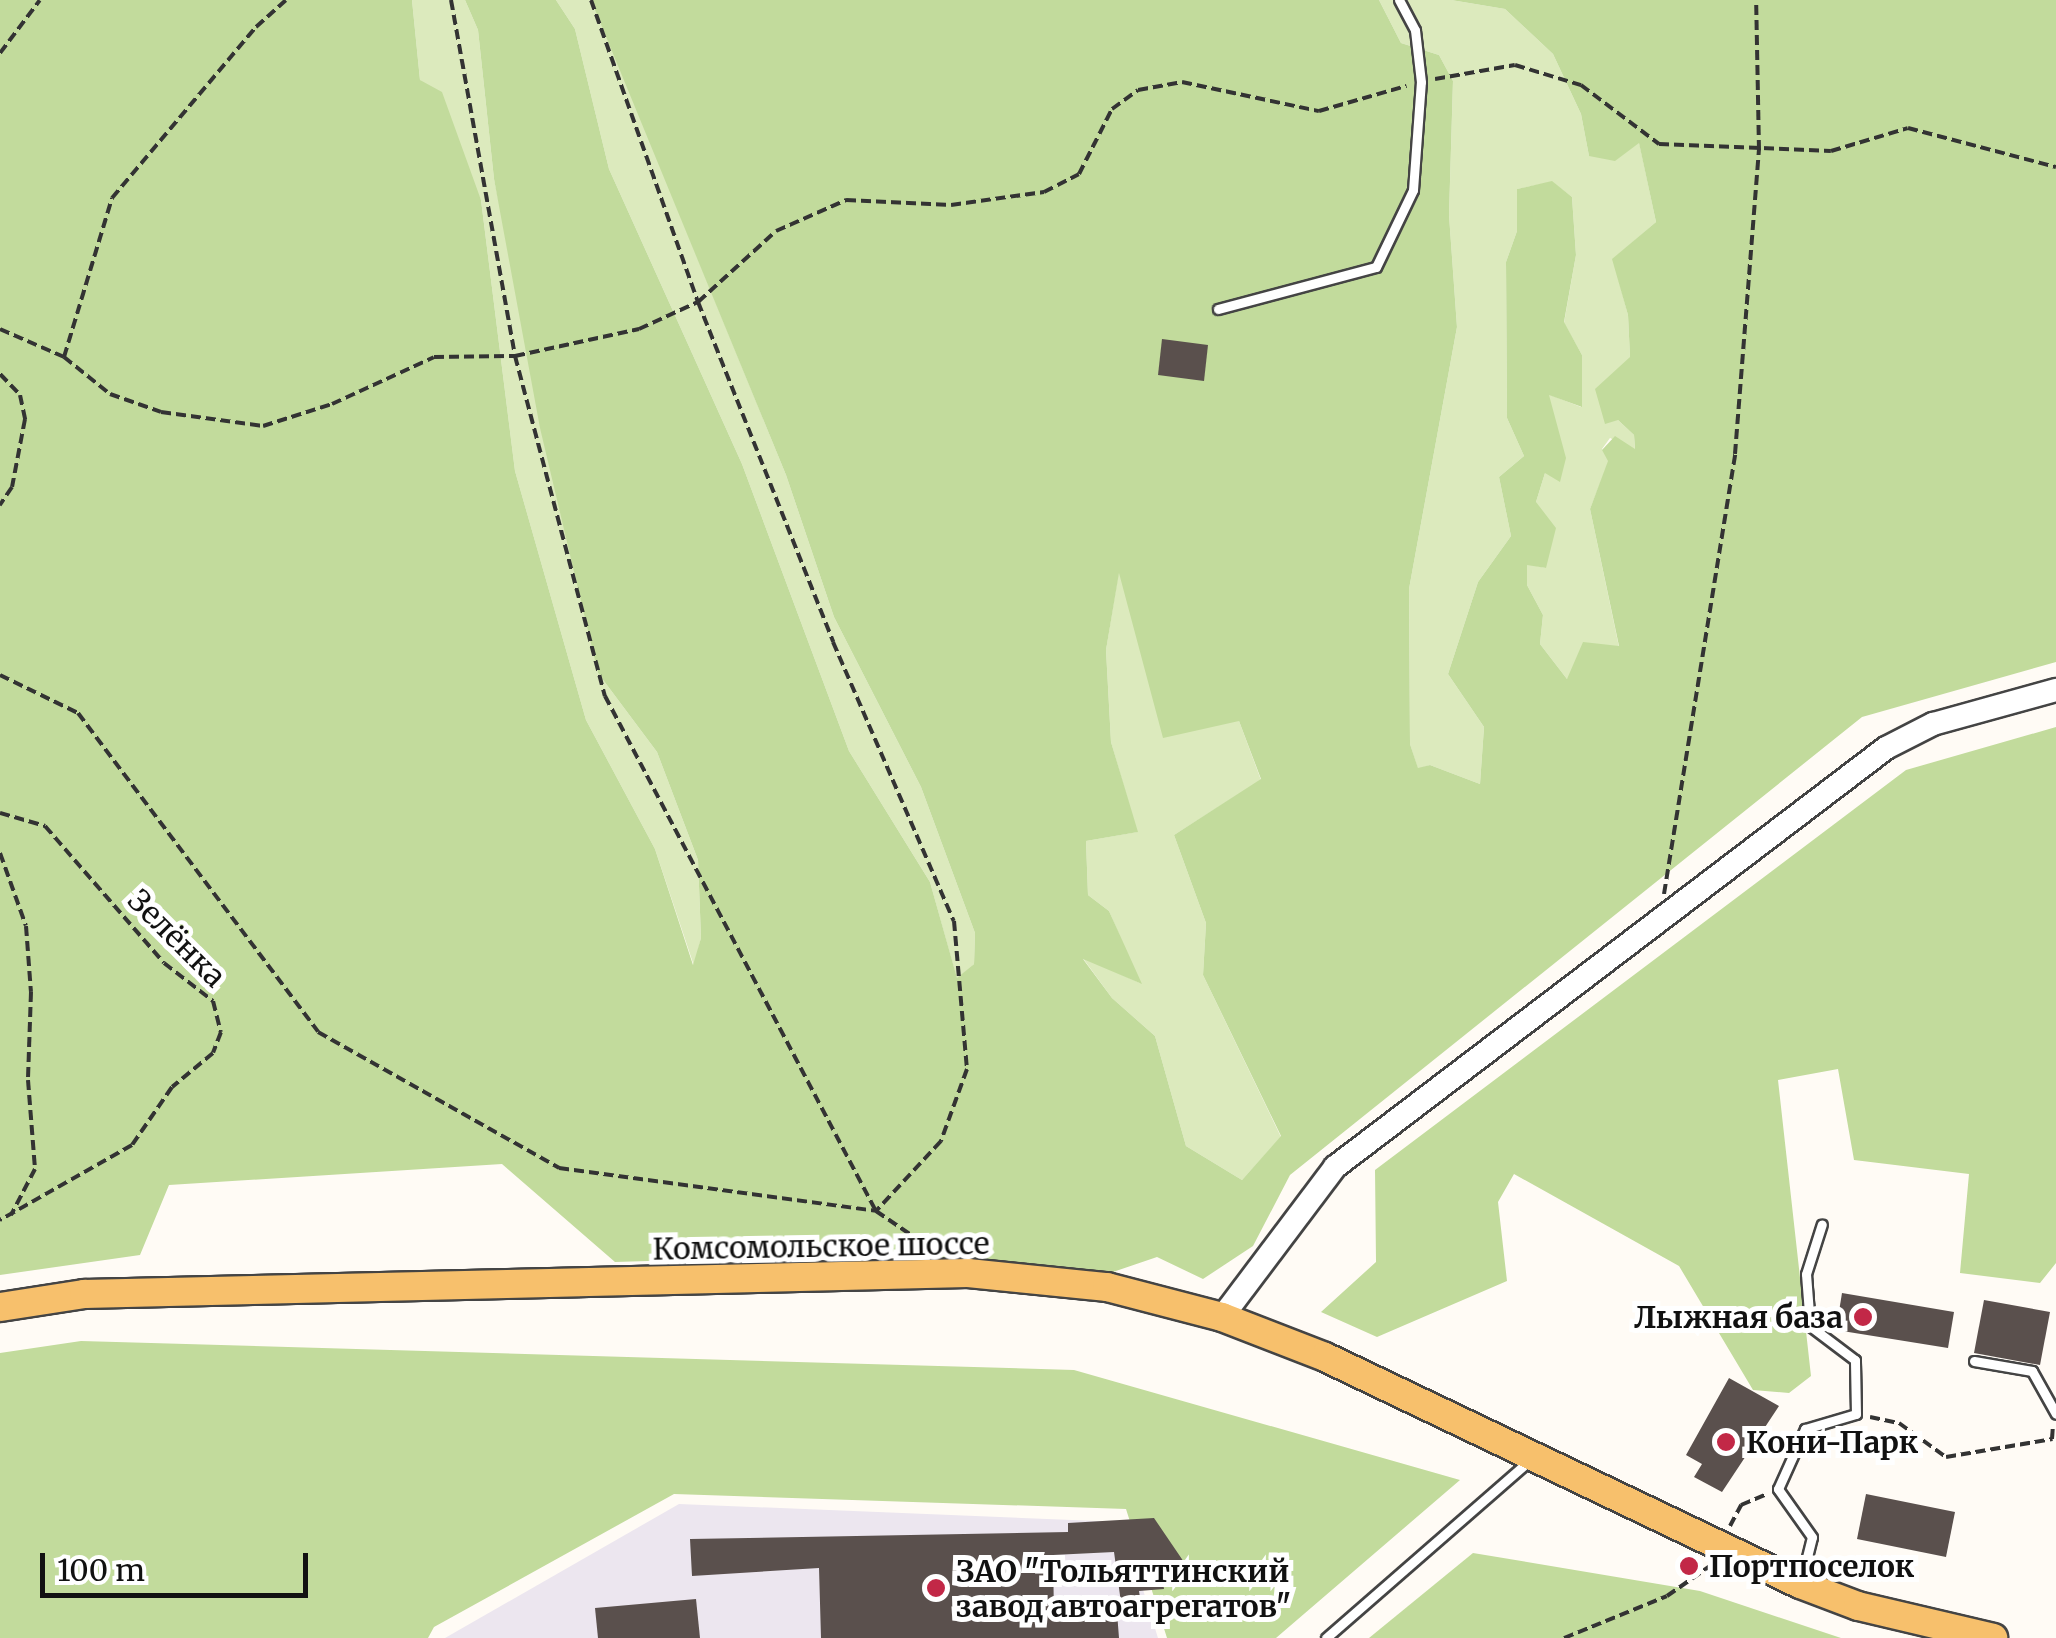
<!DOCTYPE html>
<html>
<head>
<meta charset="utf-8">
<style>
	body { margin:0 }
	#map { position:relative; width:2056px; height:1638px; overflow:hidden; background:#fffbf5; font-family:Merriweather,serif }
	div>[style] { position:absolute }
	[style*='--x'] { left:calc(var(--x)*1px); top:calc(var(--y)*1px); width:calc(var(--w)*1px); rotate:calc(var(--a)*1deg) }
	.industrial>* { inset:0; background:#ece6ef }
	.green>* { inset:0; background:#dceabd }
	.forest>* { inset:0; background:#c2db9c }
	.building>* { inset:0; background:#5a504d }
	.path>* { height:4px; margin-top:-2px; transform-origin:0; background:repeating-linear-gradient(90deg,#333 0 10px,transparent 0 15px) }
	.roads { filter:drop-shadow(2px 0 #444) drop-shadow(-2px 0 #444) drop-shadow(0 2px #444) drop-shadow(0 -2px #444) }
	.service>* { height:9px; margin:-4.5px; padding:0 4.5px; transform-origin:4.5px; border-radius:4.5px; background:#fff }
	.tertiary>* { height:22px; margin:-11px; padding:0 11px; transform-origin:11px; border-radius:11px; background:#fff }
	.primary>* { height:28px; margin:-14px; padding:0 14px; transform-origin:14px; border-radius:14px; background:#f7c06c }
	.dots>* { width:28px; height:28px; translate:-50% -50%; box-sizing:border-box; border:5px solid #fff; border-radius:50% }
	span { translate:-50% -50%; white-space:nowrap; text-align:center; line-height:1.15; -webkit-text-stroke:10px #fff; paint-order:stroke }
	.street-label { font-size:30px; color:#111 }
	.poi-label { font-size:30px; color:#111; font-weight:700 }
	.right { translate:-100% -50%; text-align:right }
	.left { translate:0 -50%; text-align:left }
	.scale { position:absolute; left:40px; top:1553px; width:268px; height:45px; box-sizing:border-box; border:5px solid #111; border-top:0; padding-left:12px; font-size:30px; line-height:35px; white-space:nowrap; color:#111; -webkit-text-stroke:8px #fff; paint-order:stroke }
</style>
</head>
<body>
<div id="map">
	<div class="industrial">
		<i style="clip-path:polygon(679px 1504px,1122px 1522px,1158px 1638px,445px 1638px)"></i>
	</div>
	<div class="green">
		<i style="clip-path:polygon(412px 0,465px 0,478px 30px,494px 179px,598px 673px,657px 752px,698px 860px,701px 938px,694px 966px,655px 849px,586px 720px,515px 471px,481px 200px,420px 80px)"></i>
		<i style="clip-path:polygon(556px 0,591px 0,596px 9px,786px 475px,834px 617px,921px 787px,975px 933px,974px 964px,957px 979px,930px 882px,849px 751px,742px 464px,609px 169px,575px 29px)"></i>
		<i style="clip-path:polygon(1379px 0,1451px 0,1505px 9px,1553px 54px,1581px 114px,1589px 156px,1639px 142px,1656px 222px,1613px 259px,1628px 315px,1630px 357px,1618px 420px,1634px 435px,1635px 450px,1610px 438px,1602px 449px,1609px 461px,1590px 509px,1619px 647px,1567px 679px,1540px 644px,1543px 615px,1527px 585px,1527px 564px,1546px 568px,1536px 502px,1545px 473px,1548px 394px,1581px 407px,1582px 355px,1564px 323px,1576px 255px,1572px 197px,1552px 182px,1517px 189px,1517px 231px,1506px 262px,1507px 418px,1524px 456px,1499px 477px,1511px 536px,1478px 582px,1448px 674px,1484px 727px,1480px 784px,1430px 765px,1418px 769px,1410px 744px,1409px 589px,1457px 327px,1449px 215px,1453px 81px,1439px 55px,1401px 43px)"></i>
		<i style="clip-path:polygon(1119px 570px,1239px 721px,1261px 780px,1174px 835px,1206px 923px,1203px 975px,1281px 1137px,1242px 1180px,1186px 1146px,1155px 1036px,1112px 998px,1082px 957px,1140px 983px,1109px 911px,1088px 895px,1086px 841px,1137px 832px,1111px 742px,1106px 650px)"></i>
	</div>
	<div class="forest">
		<i style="clip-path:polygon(evenodd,0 0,412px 0,420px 80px,442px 92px,481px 200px,515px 471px,586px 720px,655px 849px,693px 965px,701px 938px,698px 860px,657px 752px,598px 673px,540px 428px,494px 179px,478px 30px,465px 0,556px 0,575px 29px,609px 169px,742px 464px,849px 751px,930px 882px,957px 978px,974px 964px,975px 933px,921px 787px,834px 617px,786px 475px,591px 0,1379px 0,1401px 43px,1439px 55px,1453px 81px,1449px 215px,1457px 327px,1409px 589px,1410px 744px,1418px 768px,1430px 765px,1480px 784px,1484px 727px,1448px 674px,1478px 582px,1511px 536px,1499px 477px,1524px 456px,1507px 418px,1506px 262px,1517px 231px,1517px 189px,1552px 181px,1572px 197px,1576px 255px,1564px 322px,1582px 355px,1582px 407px,1549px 395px,1566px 458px,1560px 482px,1545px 473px,1536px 502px,1556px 528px,1546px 568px,1527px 565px,1527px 585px,1543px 615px,1540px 644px,1567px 679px,1583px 642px,1619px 646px,1590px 509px,1608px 461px,1602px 450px,1615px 436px,1635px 449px,1634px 435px,1618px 420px,1605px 424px,1595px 389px,1630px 357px,1628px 315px,1612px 259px,1656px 222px,1639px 143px,1615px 161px,1589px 156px,1581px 114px,1553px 54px,1505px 9px,1451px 0,2056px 0,2056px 662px,1862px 717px,1290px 1175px,1253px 1246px,1203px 1279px,1157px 1257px,1110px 1273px,878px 1254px,615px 1262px,502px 1164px,169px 1185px,140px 1255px,0 1275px,0 0,1119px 573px,1163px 738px,1239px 721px,1261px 779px,1174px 835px,1206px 923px,1203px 975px,1281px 1136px,1242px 1180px,1186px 1146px,1155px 1036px,1112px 998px,1083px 959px,1142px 984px,1109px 911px,1088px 895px,1086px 841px,1138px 832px,1111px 742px,1106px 650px,1119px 573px)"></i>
		<i style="clip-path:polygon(2056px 727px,2056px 1263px,2040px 1283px,1960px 1273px,1969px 1174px,1854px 1160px,1838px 1069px,1778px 1080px,1811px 1376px,1789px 1393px,1753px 1390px,1679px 1266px,1514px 1174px,1498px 1202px,1507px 1281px,1377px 1337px,1321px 1312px,1376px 1262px,1375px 1170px,1906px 770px)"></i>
		<i style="clip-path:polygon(81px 1341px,1074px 1370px,1460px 1480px,1276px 1638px,1167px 1638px,1126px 1509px,674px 1494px,434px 1627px,428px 1638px,0 1638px,0 1353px)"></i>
		<i style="clip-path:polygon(1473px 1553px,1700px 1591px,1841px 1638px,1369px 1638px)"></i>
	</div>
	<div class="building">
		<i style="clip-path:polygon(1162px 339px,1208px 345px,1204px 381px,1158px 375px)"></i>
		<i style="clip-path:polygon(1842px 1293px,1954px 1312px,1948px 1348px,1836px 1330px)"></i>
		<i style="clip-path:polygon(1984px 1300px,2050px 1312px,2040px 1365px,1974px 1353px)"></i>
		<i style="clip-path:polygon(1729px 1378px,1779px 1406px,1722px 1492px,1694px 1477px,1702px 1464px,1686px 1455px)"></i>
		<i style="clip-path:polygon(1866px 1494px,1955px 1512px,1946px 1557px,1857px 1539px)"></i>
		<i style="clip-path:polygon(1154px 1518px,1188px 1568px,1161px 1570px,1164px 1589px,1139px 1591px,1143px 1616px,1123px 1617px,1114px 1552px,1053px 1555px,1054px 1616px,1117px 1612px,1119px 1638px,821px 1638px,819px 1568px,692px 1576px,690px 1539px,1068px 1532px,1068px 1523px)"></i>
		<i style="clip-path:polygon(696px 1599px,700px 1638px,598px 1638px,595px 1608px)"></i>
	</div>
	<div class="path">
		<i style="--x:451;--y:0;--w:362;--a:79.8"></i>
		<i style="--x:515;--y:356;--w:352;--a:75.2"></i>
		<i style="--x:605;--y:696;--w:582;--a:62.25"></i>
		<i style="--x:591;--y:0;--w:320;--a:70.5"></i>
		<i style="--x:698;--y:302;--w:366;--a:68.3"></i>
		<i style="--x:833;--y:642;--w:304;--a:66.6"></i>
		<i style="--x:954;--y:921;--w:149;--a:85"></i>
		<i style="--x:967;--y:1069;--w:77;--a:109.9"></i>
		<i style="--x:941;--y:1141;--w:96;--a:132.9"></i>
		<i style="--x:0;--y:53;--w:66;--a:-53"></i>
		<i style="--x:1435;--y:79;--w:81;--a:-9.9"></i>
		<i style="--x:1515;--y:65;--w:69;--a:16.9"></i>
		<i style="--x:1581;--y:85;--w:98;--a:37.1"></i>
		<i style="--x:1659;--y:144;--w:172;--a:2.3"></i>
		<i style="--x:1831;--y:151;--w:80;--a:-16.6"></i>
		<i style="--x:1908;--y:128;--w:153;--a:14.8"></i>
		<i style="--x:0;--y:329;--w:70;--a:23.6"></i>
		<i style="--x:64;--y:357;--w:59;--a:38.8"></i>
		<i style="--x:110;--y:394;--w:54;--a:19.4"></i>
		<i style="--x:161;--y:412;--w:103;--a:7.8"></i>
		<i style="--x:263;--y:426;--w:72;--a:-17.7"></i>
		<i style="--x:332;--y:404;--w:112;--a:-24.7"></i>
		<i style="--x:434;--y:357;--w:81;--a:-0.7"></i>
		<i style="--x:515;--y:356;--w:127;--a:-12.3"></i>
		<i style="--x:639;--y:329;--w:65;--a:-24.6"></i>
		<i style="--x:698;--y:302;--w:105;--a:-42.3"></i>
		<i style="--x:776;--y:231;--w:77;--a:-23.9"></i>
		<i style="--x:846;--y:200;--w:105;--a:2.7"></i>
		<i style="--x:951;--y:205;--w:94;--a:-8"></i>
		<i style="--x:1044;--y:192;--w:39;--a:-27"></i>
		<i style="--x:1079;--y:174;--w:73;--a:-63.1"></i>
		<i style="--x:1112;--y:109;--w:32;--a:-36"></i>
		<i style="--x:1138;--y:90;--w:45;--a:-10.3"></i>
		<i style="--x:1182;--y:82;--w:140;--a:12"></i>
		<i style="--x:1319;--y:111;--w:91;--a:-16"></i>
		<i style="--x:64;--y:357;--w:166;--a:-73.2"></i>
		<i style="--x:112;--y:198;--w:224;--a:-49.9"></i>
		<i style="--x:256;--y:27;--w:40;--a:-42"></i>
		<i style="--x:0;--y:374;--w:29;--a:46"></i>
		<i style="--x:20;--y:395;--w:25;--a:78"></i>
		<i style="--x:25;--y:419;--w:69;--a:100.8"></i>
		<i style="--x:12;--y:487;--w:22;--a:124"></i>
		<i style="--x:0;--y:675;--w:87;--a:26"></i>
		<i style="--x:78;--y:713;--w:399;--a:53"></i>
		<i style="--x:318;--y:1032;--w:277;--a:29.4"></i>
		<i style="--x:559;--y:1168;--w:320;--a:7.7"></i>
		<i style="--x:876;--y:1211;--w:73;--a:34.3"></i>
		<i style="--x:0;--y:813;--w:47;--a:16.1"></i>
		<i style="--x:45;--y:826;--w:181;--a:49"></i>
		<i style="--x:164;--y:963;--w:62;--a:37.8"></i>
		<i style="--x:213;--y:1001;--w:32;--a:76"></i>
		<i style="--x:221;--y:1032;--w:22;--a:111"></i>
		<i style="--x:213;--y:1053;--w:53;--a:140.3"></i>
		<i style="--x:172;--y:1087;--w:70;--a:124.6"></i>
		<i style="--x:132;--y:1145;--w:152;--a:150.4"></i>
		<i style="--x:0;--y:853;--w:77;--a:70.4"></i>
		<i style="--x:26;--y:926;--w:66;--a:85.7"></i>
		<i style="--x:31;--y:992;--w:88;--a:92"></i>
		<i style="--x:28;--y:1080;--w:89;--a:85.5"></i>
		<i style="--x:35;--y:1169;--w:52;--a:117.6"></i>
		<i style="--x:1664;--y:894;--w:446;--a:-80.8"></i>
		<i style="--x:1735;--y:454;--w:305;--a:-85.5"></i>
		<i style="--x:1759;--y:150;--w:150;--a:-91.1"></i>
		<i style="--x:1870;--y:1417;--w:30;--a:12"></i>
		<i style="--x:1899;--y:1423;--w:58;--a:35.9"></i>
		<i style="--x:1946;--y:1457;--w:108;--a:-9.6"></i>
		<i style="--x:2052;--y:1439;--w:15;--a:-86"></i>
		<i style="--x:1730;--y:1526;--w:24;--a:-62"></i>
		<i style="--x:1741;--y:1505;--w:26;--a:-23"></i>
		<i style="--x:1564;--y:1638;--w:111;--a:-22.2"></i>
		<i style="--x:1667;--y:1596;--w:52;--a:-34.9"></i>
	</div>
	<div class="roads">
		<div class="service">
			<i style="--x:1218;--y:309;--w:163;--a:-14.9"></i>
			<i style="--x:1376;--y:267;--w:85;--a:-64.3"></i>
			<i style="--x:1413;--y:190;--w:108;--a:-85.8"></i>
			<i style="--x:1421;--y:82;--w:52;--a:-96.6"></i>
			<i style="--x:1415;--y:30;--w:34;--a:-118"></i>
			<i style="--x:1974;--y:1361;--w:59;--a:9.8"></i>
			<i style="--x:2032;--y:1371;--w:49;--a:60.8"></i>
			<i style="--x:1801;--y:1581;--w:45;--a:-76"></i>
			<i style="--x:1812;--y:1537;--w:59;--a:-125.3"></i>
			<i style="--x:1778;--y:1489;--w:66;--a:-65.8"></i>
			<i style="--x:1805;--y:1429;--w:53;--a:-16.4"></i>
			<i style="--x:1856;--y:1414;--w:54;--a:-91.1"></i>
			<i style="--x:1855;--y:1360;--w:56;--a:-142.9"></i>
			<i style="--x:1810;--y:1326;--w:52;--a:-94.4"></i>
			<i style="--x:1806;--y:1274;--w:52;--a:-72.3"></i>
			<i style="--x:1326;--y:1638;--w:271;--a:-41.1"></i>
		</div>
		<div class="tertiary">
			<i style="--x:1222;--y:1317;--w:188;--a:-53"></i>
			<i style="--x:1335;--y:1167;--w:692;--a:-37.25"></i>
			<i style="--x:1886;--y:748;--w:53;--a:-27.1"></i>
			<i style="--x:1933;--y:724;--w:128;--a:-15.5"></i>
		</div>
		<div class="primary">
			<i style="--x:0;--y:1307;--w:85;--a:-8.8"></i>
			<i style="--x:84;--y:1294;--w:884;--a:-1.36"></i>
			<i style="--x:968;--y:1273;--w:140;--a:5.8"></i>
			<i style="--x:1107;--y:1287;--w:119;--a:14.6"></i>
			<i style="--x:1222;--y:1317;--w:110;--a:21.2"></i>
			<i style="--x:1325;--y:1357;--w:526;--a:25.54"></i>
			<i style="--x:1800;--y:1584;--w:62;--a:20.8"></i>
			<i style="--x:1858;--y:1606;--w:139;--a:13.3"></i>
		</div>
	</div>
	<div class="dots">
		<i style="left:1863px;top:1317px;background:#c22847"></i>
		<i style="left:1726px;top:1442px;background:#c22847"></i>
		<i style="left:1689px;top:1566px;background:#c22847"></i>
		<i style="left:936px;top:1588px;background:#c22847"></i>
	</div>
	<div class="street-label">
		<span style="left:177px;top:938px;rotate:45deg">Зелёнка</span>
		<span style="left:821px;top:1246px;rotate:-1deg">Комсомольское шоссе</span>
	</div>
	<div class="poi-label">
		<span class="right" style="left:1843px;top:1317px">Лыжная база</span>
		<span class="left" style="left:1746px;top:1442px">Кони-Парк</span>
		<span class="left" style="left:1709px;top:1566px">Портпоселок</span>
		<span class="left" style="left:956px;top:1588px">ЗАО "Тольяттинский<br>завод автоагрегатов"</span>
	</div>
	<div class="scale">100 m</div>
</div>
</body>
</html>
